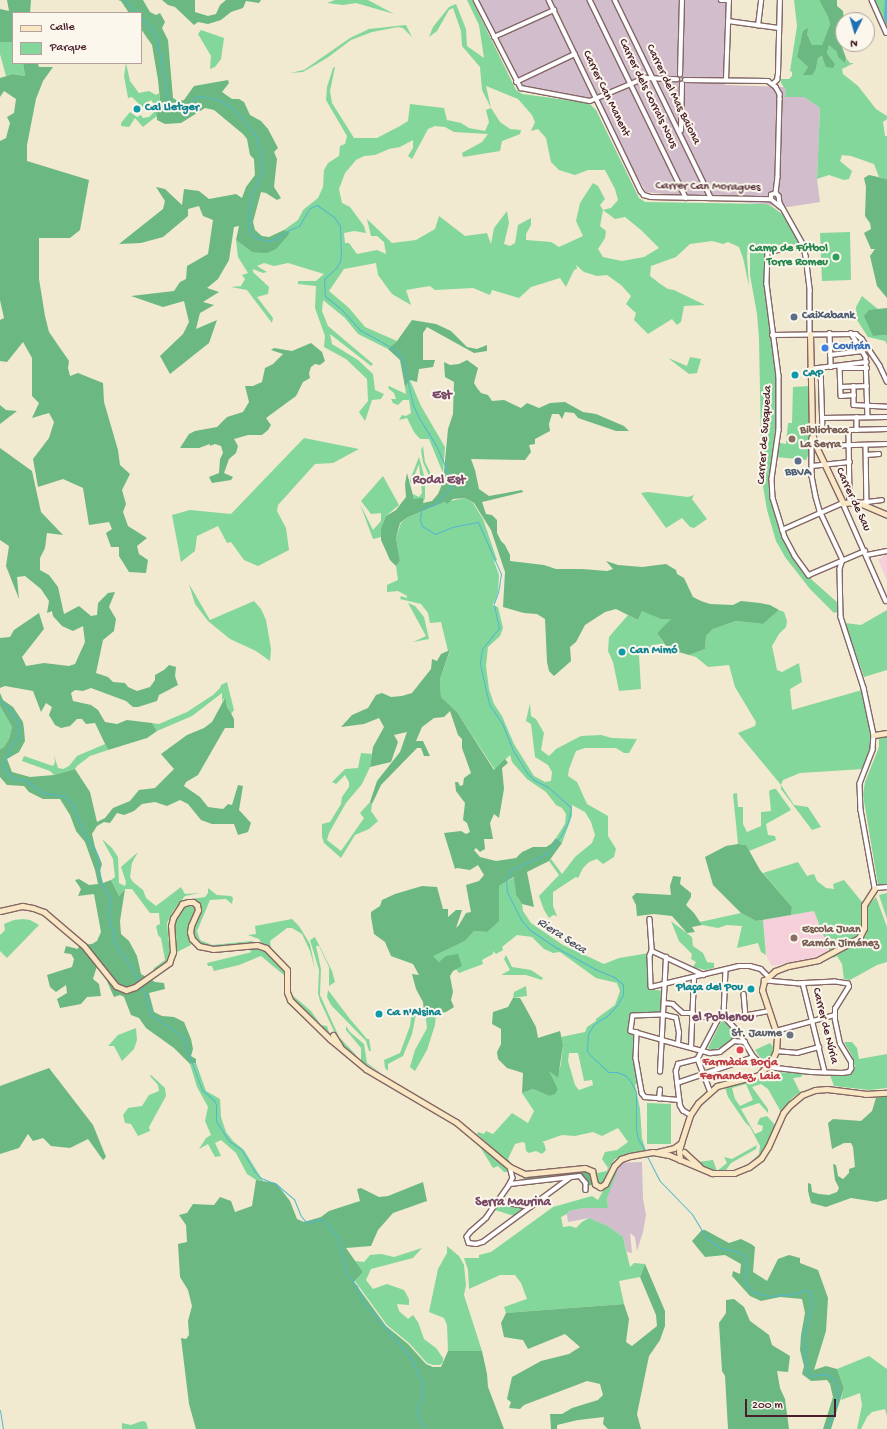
<!DOCTYPE html>
<html>
<head>
<meta charset="utf-8">
<style>
	body { margin:0 }
	#map { position:relative; width:887px; height:1429px; overflow:hidden; background:#f1e9d0; font-family:"Gochi Hand",sans-serif }
	div>[style] { position:absolute }
	[style*='--x'] { left:calc(var(--x)*1px); top:calc(var(--y)*1px); width:calc(var(--w)*1px); rotate:calc(var(--a)*1deg) }
	.built>* { inset:0; background:#f5cfda }
	.industrial>* { inset:0; background:#d1bdcb }
	.green>* { inset:0; background:#84d79a }
	.forest>* { inset:0; background:#6bb882 }
	.water>* { inset:0; background:#52b7d0 }
	.stream>* { height:1px; margin:-0.5px; padding:0 0.5px; transform-origin:0.5px; border-radius:0.5px; background:#52b7d0 }
	.roads { filter:drop-shadow(1px 0 #846665) drop-shadow(-1px 0 #846665) drop-shadow(0 1px #846665) drop-shadow(0 -1px #846665) }
	.street>* { height:3.5px; margin:-1.75px; padding:0 1.75px; transform-origin:1.75px; border-radius:1.75px; background:#fff }
	.secondary>* { height:5px; margin:-2.5px; padding:0 2.5px; transform-origin:2.5px; border-radius:2.5px; background:#f9e7c3 }
	.dots>* { width:11px; height:11px; translate:-50% -50%; box-sizing:border-box; border:2px solid #fbf7ec; border-radius:50% }
	span { translate:-50% -50%; white-space:nowrap; text-align:center; line-height:1.15; -webkit-text-stroke:4px #fbf7ec; paint-order:stroke }
	.street-label { font-size:12px; color:#4a1f2b }
	.culture-label { font-size:12px; color:#0d838f; font-weight:700 }
	.left { translate:0 -50%; text-align:left }
	.right { translate:-100% -50%; text-align:right }
	.leisure-label { font-size:12px; color:#27864d; font-weight:700 }
	.service-label { font-size:12px; color:#4e5e75; font-weight:700 }
	.shop-label { font-size:12px; color:#366cbe; font-weight:700 }
	.education-label { font-size:12px; color:#785e54; font-weight:700 }
	.worship-label { font-size:12px; color:#5b616d; font-weight:700 }
	.health-label { font-size:12px; color:#be3a42; font-weight:700 }
	.neighbourhood-label { font-size:13px; color:#784966; font-weight:700 }
	.water-label { font-size:13px; color:#4d5465; font-style:italic }
	.quarter-label { font-size:14px; color:#784966; font-weight:700 }
	.legend { position:absolute; left:12px; top:12px; width:130px; height:52px; box-sizing:border-box; background:#fbf7ec; border:1px solid #b4a19f; margin:0; padding:5px 7px; list-style:none; font-size:12px; color:#4a1f2b }
	.legend li { display:flex; align-items:center; gap:8px; height:20px }
	.legend b { width:20px; border:1px solid #b4a19f }
	.north { position:absolute; left:835px; top:12px; width:40px; height:40px; box-sizing:border-box; background:#fbf7ec; border:1px solid #b4a19f; border-radius:50%; rotate:185deg; font-size:11px; font-weight:700; line-height:16px; text-align:center; color:#4a1f2b }
	.north::after { content:''; display:block; margin:auto; width:14px; height:18px; background:#1f6fb2; clip-path:polygon(50% 0,100% 100%,50% 72%,0 100%) }
	.scale { position:absolute; left:745px; top:1399px; width:91px; height:18px; box-sizing:border-box; border:2px solid #4a1f2b; border-top:0; padding-left:5px; font-size:12px; line-height:14px; white-space:nowrap; color:#4a1f2b; -webkit-text-stroke:3px #fbf7ec; paint-order:stroke }
</style>
</head>
<body>
<div id="map">
	<div class="built">
		<i style="clip-path:polygon(883px 555px,887px 555px,887px 581px,878px 559px,882px 558px)"></i>
		<i style="clip-path:polygon(814px 911px,829px 951px,816px 957px,772px 966px,767px 957px,763px 920px)"></i>
	</div>
	<div class="industrial">
		<i style="clip-path:polygon(474px 0,727px 0,725px 85px,784px 87px,786px 90px,786px 96px,804px 97px,820px 108px,817px 179px,820px 202px,788px 207px,646px 192px,594px 102px,517px 88px)"></i>
		<i style="clip-path:polygon(642px 1162px,643px 1199px,646px 1215px,643px 1232px,637px 1251px,635px 1237px,630px 1233px,632px 1253px,627px 1252px,623px 1237px,608px 1226px,589px 1218px,568px 1222px,567px 1214px,569px 1211px,595px 1206px,608px 1208px,607px 1198px,618px 1163px)"></i>
	</div>
	<div class="green">
		<i style="clip-path:polygon(335px 0,368px 0,394px 14px,356px 3px,343px 5px,327px 3px)"></i>
		<i style="clip-path:polygon(evenodd,467px 0,472px 0,516px 90px,522px 94px,589px 103px,596px 110px,639px 198px,645px 202px,766px 204px,771px 206px,782px 214px,800px 244px,767px 245px,767px 300px,778px 371px,777px 418px,771px 463px,770px 492px,773px 509px,783px 537px,812px 580px,838px 603px,837px 612px,834px 613px,810px 589px,785px 557px,776px 541px,767px 510px,762px 480px,761px 445px,759px 338px,757px 314px,750px 275px,750px 246px,756px 245px,748px 245px,747px 256px,749px 286px,743px 258px,739px 247px,728px 242px,723px 244px,712px 241px,690px 244px,676px 257px,651px 266px,650px 276px,659px 283px,668px 289px,674px 290px,705px 305px,684px 306px,681px 322px,677px 325px,672px 319px,648px 334px,634px 320px,636px 313px,626px 304px,631px 296px,621px 285px,607px 275px,597px 276px,584px 272px,576px 265px,577px 269px,574px 270px,566px 287px,560px 278px,531px 287px,519px 298px,492px 290px,490px 295px,473px 288px,435px 290px,430px 286px,406px 290px,411px 305px,392px 294px,378px 275px,376px 263px,344px 269px,329px 291px,349px 308px,365px 327px,397px 341px,388px 349px,358px 334px,345px 318px,323px 300px,322px 311px,328px 326px,373px 364px,371px 366px,330px 334px,332px 344px,358px 360px,373px 374px,375px 390px,384px 394px,381px 399px,372px 400px,365px 421px,359px 412px,368px 401px,367px 379px,346px 359px,324px 347px,325px 336px,315px 308px,316px 286px,298px 284px,298px 281px,316px 281px,324px 274px,288px 263px,274px 266px,264px 263px,257px 266px,267px 272px,263px 273px,253px 269px,253px 272px,269px 287px,268px 294px,257px 297px,273px 318px,272px 323px,247px 290px,231px 287px,241px 286px,245px 279px,242px 275px,248px 273px,238px 257px,236px 240px,252px 252px,290px 234px,284px 230px,298px 220px,303px 210px,318px 198px,323px 187px,324px 170px,328px 163px,339px 156px,340px 146px,345px 144px,347px 136px,326px 100px,327px 87px,333px 68px,335px 67px,330px 91px,332px 103px,354px 138px,377px 138px,400px 126px,408px 121px,410px 104px,444px 108px,447px 120px,461px 123px,469px 128px,485px 131px,489px 122px,486px 110px,491px 108px,482px 90px,480px 67px,462px 46px,461px 31px,453px 8px,449px 10px,437px 31px,429px 37px,433px 27px,449px 7px,456px 4px,466px 29px,467px 46px,484px 58px,479px 25px,467px 0,486px 86px,518px 99px,532px 115px,535px 122px,531px 131px,538px 129px,546px 138px,551px 162px,559px 170px,575px 175px,588px 170px,605px 170px,615px 189px,618px 200px,611px 208px,603px 210px,600px 205px,605px 199px,598px 186px,593px 183px,580px 203px,576px 221px,583px 236px,559px 247px,551px 242px,526px 240px,526px 234px,531px 225px,531px 218px,518px 225px,515px 243px,510px 246px,504px 244px,509px 223px,507px 211px,494px 228px,491px 244px,487px 233px,465px 236px,439px 216px,435px 229px,416px 240px,392px 243px,367px 219px,371px 236px,377px 236px,384px 242px,386px 254px,377px 250px,357px 254px,349px 243px,345px 243px,344px 233px,354px 231px,366px 233px,364px 226px,350px 207px,342px 203px,339px 189px,345px 173px,356px 160px,364px 156px,375px 155px,389px 149px,400px 147px,413px 140px,413px 148px,408px 156px,412px 159px,428px 129px,435px 126px,445px 127px,454px 132px,488px 134px,482px 142px,462px 153px,463px 157px,500px 151px,502px 141px,520px 134px,521px 130px,510px 129px,500px 122px,491px 108px,486px 86px,467px 0,603px 210px,615px 219px,625px 217px,641px 230px,659px 248px,644px 257px,622px 261px,603px 257px,598px 249px,605px 238px,606px 231px,600px 226px,603px 210px)"></i>
		<i style="clip-path:polygon(794px 0,819px 0,828px 17px,830px 24px,822px 45px,812px 45px,807px 34px,800px 42px,800px 48px,797px 57px,808px 67px,804px 74px,816px 69px,818px 58px,823px 56px,835px 64px,827px 53px,829px 44px,836px 51px,838px 57px,845px 62px,846px 58px,850px 63px,854px 63px,842px 69px,843px 74px,858px 86px,876px 109px,887px 116px,887px 119px,883px 122px,885px 136px,887px 136px,887px 179px,879px 177px,874px 164px,851px 156px,842px 155px,840px 161px,852px 171px,849px 179px,844px 180px,829px 175px,817px 179px,820px 108px,804px 97px,785px 97px,786px 90px,781px 83px,781px 79px,789px 79px,792px 76px,792px 72px,790px 71px,797px 26px)"></i>
		<i style="clip-path:polygon(874px 0,887px 0,887px 27px)"></i>
		<i style="clip-path:polygon(406px 25px,412px 37px,403px 28px,398px 27px,372px 32px,351px 40px,327px 58px,303px 72px,290px 73px,304px 70px,350px 38px,369px 29px)"></i>
		<i style="clip-path:polygon(201px 30px,224px 38px,221px 59px,215px 67px,210px 69px,211px 56px,198px 34px)"></i>
		<i style="clip-path:polygon(0 42px,13px 42px,13px 63px,23px 63px,25px 76px,14px 74px,6px 76px,0 54px)"></i>
		<i style="clip-path:polygon(126px 63px,130px 81px,139px 93px,149px 91px,156px 95px,159px 93px,160px 100px,156px 107px,151px 100px,142px 107px,132px 97px,128px 98px,124px 76px)"></i>
		<i style="clip-path:polygon(157px 109px,158px 115px,143px 127px,135px 118px,129px 127px,121px 126px,121px 123px,130px 112px,137px 117px,141px 115px,143px 118px,149px 117px)"></i>
		<i style="clip-path:polygon(850px 232px,851px 280px,822px 281px,820px 233px)"></i>
		<i style="clip-path:polygon(862px 296px,879px 310px,869px 310px,873px 336px,887px 335px,887px 344px,885px 341px,868px 337px,857px 320px,856px 307px)"></i>
		<i style="clip-path:polygon(690px 357px,701px 359px,697px 373px,689px 374px,668px 358px,687px 366px)"></i>
		<i style="clip-path:polygon(410px 380px,421px 406px,445px 447px,443px 473px,429px 439px,420px 439px,414px 432px,407px 418px,399px 420px,402px 415px,406px 416px,411px 413px,409px 400px,403px 400px,398px 405px,393px 403px,391px 399px,396px 399px,394px 393px,388px 388px,389px 386px,406px 394px,405px 387px)"></i>
		<i style="clip-path:polygon(810px 386px,810px 451px,806px 460px,777px 457px,780px 443px,786px 444px,788px 423px,792px 423px,793px 387px)"></i>
		<i style="clip-path:polygon(304px 438px,359px 449px,333px 463px,315px 464px,278px 505px,277px 511px,286px 528px,289px 550px,258px 566px,244px 560px,231px 542px,227px 543px,218px 526px,197px 536px,195px 551px,181px 562px,172px 515px,190px 510px,231px 514px)"></i>
		<i style="clip-path:polygon(423px 446px,425px 462px,433px 478px,430px 478px,423px 462px,421px 450px)"></i>
		<i style="clip-path:polygon(419px 457px,425px 479px,425px 498px,423px 503px,414px 499px,413px 494px,419px 497px,422px 493px,419px 464px,411px 484px,410px 480px)"></i>
		<i style="clip-path:polygon(383px 476px,399px 505px,386px 516px,381px 528px,381px 537px,373px 539px,360px 504px,373px 530px,381px 521px,381px 513px,371px 514px,361px 501px)"></i>
		<i style="clip-path:polygon(648px 492px,688px 497px,694px 495px,692px 499px,707px 519px,694px 528px,690px 527px,682px 518px,666px 528px,641px 493px)"></i>
		<i style="clip-path:polygon(465px 498px,473px 503px,483px 519px,497px 560px,494px 561px,499px 575px,498px 592px,493px 605px,498px 607px,503px 628px,500px 636px,488px 647px,486px 666px,489px 689px,494px 704px,502px 716px,514px 744px,534px 776px,545px 782px,551px 781px,552px 772px,548px 765px,535px 757px,531px 724px,526px 721px,530px 703px,531px 716px,536px 719px,544px 733px,541px 750px,549px 756px,556px 749px,581px 736px,601px 735px,612px 738px,637px 739px,629px 753px,624px 753px,616px 748px,585px 748px,576px 751px,569px 769px,568px 776px,577px 782px,587px 804px,608px 816px,608px 836px,616px 849px,614px 857px,603px 864px,597px 859px,589px 862px,583px 868px,578px 878px,576px 877px,553px 892px,553px 906px,557px 916px,553px 915px,549px 918px,544px 910px,539px 896px,559px 875px,549px 861px,551px 859px,562px 874px,575px 857px,592px 843px,595px 835px,591px 822px,585px 812px,572px 805px,572px 816px,562px 843px,556px 838px,565px 824px,566px 814px,562px 808px,556px 805px,546px 792px,527px 779px,512px 762px,510px 755px,495px 770px,457px 712px,441px 697px,440px 679px,450px 651px,448px 651px,441px 622px,430px 623px,428px 613px,421px 604px,400px 599px,401px 596px,407px 598px,407px 596px,398px 591px,387px 592px,387px 585px,398px 580px,396px 566px,400px 561px,396px 538px,401px 523px,408px 517px,445px 502px)"></i>
		<i style="clip-path:polygon(189px 584px,210px 620px,254px 601px,261px 609px,266px 620px,271px 649px,270px 661px,256px 651px,230px 639px,208px 621px,195px 604px)"></i>
		<i style="clip-path:polygon(408px 603px,415px 606px,424px 617px,429px 639px,413px 642px,426px 636px)"></i>
		<i style="clip-path:polygon(642px 610px,661px 619px,672px 619px,657px 633px,664px 644px,652px 645px,645px 654px,639px 655px,641px 689px,619px 691px,613px 662px,608px 651px,609px 637px,628px 615px,638px 620px)"></i>
		<i style="clip-path:polygon(779px 610px,784px 612px,787px 621px,786px 627px,779px 634px,772px 646px,777px 670px,782px 672px,799px 663px,802px 682px,790px 689px,792px 710px,862px 690px,872px 732px,871px 746px,863px 769px,800px 773px,783px 780px,781px 785px,794px 805px,808px 807px,821px 827px,812px 830px,781px 789px,781px 785px,738px 733px,755px 726px,756px 722px,735px 687px,729px 665px,708px 667px,696px 657px,689px 655px,705px 649px,706px 636px,713px 629px,736px 621px,763px 624px)"></i>
		<i style="clip-path:polygon(887px 610px,887px 670px,864px 677px,845px 623px,861px 625px)"></i>
		<i style="clip-path:polygon(227px 682px,234px 710px,231px 714px,224px 698px,222px 702px,222px 693px,192px 716px,157px 731px,152px 723px,159px 724px,187px 712px,213px 695px,220px 688px,221px 685px)"></i>
		<i style="clip-path:polygon(0 706px,12px 727px,9px 739px,4px 747px,0 749px)"></i>
		<i style="clip-path:polygon(887px 736px,887px 884px,878px 885px,863px 795px,865px 782px,879px 747px,879px 737px)"></i>
		<i style="clip-path:polygon(105px 744px,108px 750px,90px 756px,77px 766px,75px 769px,54px 775px,50px 771px,22px 761px,24px 756px,53px 766px,55px 762px,54px 755px,58px 768px,63px 769px,69px 766px,77px 756px)"></i>
		<i style="clip-path:polygon(361px 753px,372px 754px,370px 767px,362px 784px,346px 803px,329px 833px,327px 840px,341px 851px,364px 818px,360px 813px,370px 802px,372px 804px,371px 811px,378px 821px,369px 829px,355px 835px,341px 858px,324px 843px,322px 837px,322px 824px,330px 822px,341px 804px,342px 797px,349px 787px,349px 782px,345px 775px,336px 784px,332px 782px,345px 769px,358px 768px)"></i>
		<i style="clip-path:polygon(773px 789px,776px 789px,791px 810px,766px 824px,768px 835px,775px 836px,776px 840px,749px 851px,746px 845px,738px 844px,733px 794px,737px 793px,738px 807px,743px 807px,743px 824px,747px 832px,761px 826px,761px 812px,771px 811px,769px 791px)"></i>
		<i style="clip-path:polygon(102px 839px,112px 848px,118px 857px,119px 883px,125px 886px,126px 882px,121px 867px,138px 852px,132px 863px,130px 877px,133px 882px,143px 890px,146px 898px,156px 906px,181px 887px,185px 894px,200px 893px,185px 896px,173px 911px,167px 923px,170px 953px,168px 962px,153px 971px,154px 968px,165px 960px,161px 938px,158px 935px,156px 926px,160px 924px,159px 913px,150px 913px,132px 889px,125px 889px,119px 896px,111px 880px,115px 877px,113px 859px)"></i>
		<i style="clip-path:polygon(798px 862px,807px 876px,814px 874px,817px 881px,826px 888px,834px 889px,833px 884px,844px 880px,862px 902px,861px 911px,862px 927px,860px 934px,855px 939px,830px 952px,814px 911px,791px 915px,792px 907px,763px 873px)"></i>
		<i style="clip-path:polygon(evenodd,515px 877px,516px 895px,522px 904px,523px 911px,531px 923px,563px 945px,604px 964px,619px 958px,649px 953px,651px 989px,662px 991px,661px 1013px,631px 1015px,629px 1017px,629px 1033px,635px 1036px,639px 1083px,635px 1085px,640px 1109px,642px 1138px,646px 1151px,626px 1155px,615px 1159px,610px 1166px,603px 1183px,600px 1184px,597px 1182px,597px 1173px,607px 1171px,608px 1168px,602px 1159px,605px 1152px,617px 1150px,628px 1142px,618px 1128px,602px 1136px,593px 1132px,575px 1136px,562px 1135px,542px 1142px,544px 1143px,546px 1150px,542px 1154px,536px 1151px,529px 1153px,526px 1151px,525px 1143px,522px 1142px,515px 1144px,508px 1159px,511px 1163px,510px 1164px,477px 1134px,478px 1132px,484px 1134px,486px 1131px,493px 1134px,512px 1113px,528px 1123px,534px 1111px,522px 1093px,533px 1089px,549px 1096px,558px 1089px,548px 1070px,557px 1077px,561px 1064px,563px 1045px,561px 1037px,585px 1032px,587px 1027px,596px 1021px,596px 1019px,615px 1005px,620px 991px,617px 983px,596px 978px,560px 952px,553px 953px,544px 949px,532px 937px,517px 935px,502px 947px,503px 950px,496px 954px,493px 951px,493px 954px,482px 960px,483px 964px,459px 973px,456px 969px,462px 965px,439px 962px,432px 956px,465px 941px,474px 931px,487px 932px,499px 898px,499px 886px,515px 877px,569px 1053px,578px 1053px,584px 1081px,592px 1080px,593px 1085px,579px 1090px,575px 1085px,568px 1061px,569px 1053px)"></i>
		<i style="clip-path:polygon(208px 888px,217px 895px,231px 896px,233px 898px,232px 904px,226px 899px,210px 900px,197px 931px,200px 940px,212px 945px,252px 941px,255px 943px,217px 947px,207px 946px,197px 940px,193px 929px,200px 912px,201px 906px,199px 903px,192px 899px,205px 897px,208px 893px)"></i>
		<i style="clip-path:polygon(887px 893px,887px 919px,879px 895px)"></i>
		<i style="clip-path:polygon(876px 897px,887px 927px,887px 962px,877px 965px,850px 980px,844px 979px,842px 964px,837px 956px,833px 958px,833px 956px,865px 937px,867px 932px,867px 907px)"></i>
		<i style="clip-path:polygon(188px 904px,195px 908px,187px 932px,191px 945px,177px 952px,175px 921px,179px 913px)"></i>
		<i style="clip-path:polygon(741px 913px,756px 921px,763px 920px,766px 955px,761px 952px,758px 943px,737px 948px,742px 926px,727px 925px,718px 928px,702px 925px,700px 922px)"></i>
		<i style="clip-path:polygon(23px 919px,30px 920px,39px 925px,7px 958px,0 951px,0 935px,5px 930px,4px 924px,14px 920px)"></i>
		<i style="clip-path:polygon(292px 919px,299px 926px,310px 944px,315px 969px,310px 951px,302px 934px,292px 928px,287px 928px,270px 941px,271px 948px,262px 944px,259px 939px,248px 935px,256px 934px,255px 926px)"></i>
		<i style="clip-path:polygon(671px 921px,692px 937px,693px 946px,703px 953px,707px 962px,714px 963px,714px 968px,705px 970px,693px 967px,696px 962px,691px 959px,692px 954px,679px 941px)"></i>
		<i style="clip-path:polygon(315px 937px,332px 971px,335px 982px,329px 986px,329px 967px,319px 946px,316px 946px,321px 969px,320px 995px,339px 1037px,356px 1055px,356px 1057px,340px 1044px,320px 1001px,318px 993px,319px 970px,310px 940px)"></i>
		<i style="clip-path:polygon(259px 948px,264px 950px,277px 961px,285px 972px,285px 976px,261px 956px,239px 965px,214px 971px,212px 966px,208px 966px,207px 963px,252px 952px,249px 950px)"></i>
		<i style="clip-path:polygon(506px 955px,512px 967px,531px 970px,543px 978px,542px 980px,526px 975px,501px 975px,510px 970px,504px 959px)"></i>
		<i style="clip-path:polygon(526px 986px,527px 996px,513px 998px,514px 992px)"></i>
		<i style="clip-path:polygon(328px 990px,350px 1019px,367px 1039px,369px 1039px,371px 1051px,369px 1051px,366px 1041px,331px 1005px,327px 997px)"></i>
		<i style="clip-path:polygon(291px 994px,311px 1011px,321px 1025px,327px 1026px,330px 1035px,300px 1008px)"></i>
		<i style="clip-path:polygon(412px 1011px,416px 1014px,412px 1034px,403px 1056px,388px 1064px,388px 1071px,385px 1068px,384px 1060px,400px 1053px,410px 1026px)"></i>
		<i style="clip-path:polygon(425px 1012px,432px 1018px,436px 1014px,435px 1025px,427px 1050px,415px 1071px,410px 1067px,415px 1050px,427px 1028px)"></i>
		<i style="clip-path:polygon(722px 1020px,735px 1031px,737px 1038px,732px 1040px,726px 1046px,712px 1050px,708px 1048px)"></i>
		<i style="clip-path:polygon(346px 1026px,350px 1032px,364px 1044px,367px 1063px,382px 1074px,361px 1061px,361px 1048px,346px 1030px)"></i>
		<i style="clip-path:polygon(136px 1028px,137px 1040px,134px 1049px,122px 1061px,114px 1046px,108px 1046px,118px 1035px)"></i>
		<i style="clip-path:polygon(844px 1042px,852px 1042px,857px 1048px,859px 1059px,887px 1054px,887px 1088px,869px 1090px,834px 1086px,830px 1075px,847px 1076px,851px 1073px,855px 1067px,852px 1056px)"></i>
		<i style="clip-path:polygon(770px 1043px,774px 1048px,772px 1056px,769px 1061px,762px 1060px,755px 1050px)"></i>
		<i style="clip-path:polygon(196px 1063px,206px 1091px,220px 1099px,221px 1117px,226px 1132px,233px 1141px,244px 1150px,263px 1181px,256px 1180px,247px 1174px,236px 1153px,221px 1140px,215px 1143px,221px 1156px,215px 1157px,208px 1144px,199px 1149px,206px 1138px,211px 1135px,205px 1121px,208px 1107px,197px 1087px,190px 1064px)"></i>
		<i style="clip-path:polygon(evenodd,777px 1072px,803px 1074px,801px 1077px,793px 1078px,800px 1092px,792px 1098px,781px 1112px,768px 1089px,761px 1084px,752px 1087px,768px 1109px,768px 1113px,759px 1103px,741px 1109px,755px 1134px,762px 1131px,763px 1126px,757px 1124px,760px 1118px,767px 1116px,775px 1125px,767px 1145px,759px 1156px,750px 1163px,759px 1154px,760px 1146px,750px 1127px,745px 1122px,728px 1097px,725px 1087px,758px 1078px,764px 1075px,767px 1079px,775px 1075px,777px 1072px,746px 1084px,753px 1100px,740px 1106px,735px 1099px,732px 1088px,746px 1084px)"></i>
		<i style="clip-path:polygon(151px 1075px,165px 1088px,166px 1096px,149px 1127px,150px 1131px,138px 1136px,131px 1124px,125px 1123px,123px 1115px,128px 1108px,142px 1106px,149px 1095px,159px 1091px,158px 1085px,150px 1076px)"></i>
		<i style="clip-path:polygon(647px 1103px,671px 1104px,671px 1144px,647px 1144px)"></i>
		<i style="clip-path:polygon(476px 1140px,509px 1168px,507px 1172px,504px 1172px,498px 1166px,493px 1168px)"></i>
		<i style="clip-path:polygon(757px 1145px,756px 1149px,731px 1163px,726px 1170px,734px 1170px,728px 1171px,720px 1171px,708px 1170px,697px 1162px,713px 1160px,717px 1171px,727px 1163px,724px 1157px,732px 1159px)"></i>
		<i style="clip-path:polygon(616px 1168px,617px 1172px,607px 1198px,608px 1208px,584px 1208px,569px 1211px,567px 1214px,561px 1217px,563px 1227px,570px 1226px,576px 1228px,582px 1222px,589px 1218px,608px 1226px,623px 1237px,630px 1267px,634px 1263px,645px 1264px,640px 1277px,619px 1281px,624px 1304px,506px 1313px,504px 1307px,527px 1299px,521px 1283px,515px 1275px,500px 1275px,469px 1289px,468px 1270px,464px 1258px,479px 1258px,479px 1255px,491px 1252px,553px 1207px,592px 1196px,598px 1200px)"></i>
		<i style="clip-path:polygon(498px 1203px,521px 1207px,524px 1210px,514px 1216px,495px 1210px)"></i>
		<i style="clip-path:polygon(447px 1246px,459px 1256px,464px 1265px,466px 1285px,464px 1295px,482px 1351px,448px 1351px,447px 1325px,444px 1318px,429px 1312px,438px 1269px,447px 1253px)"></i>
		<i style="clip-path:polygon(422px 1248px,413px 1258px,371px 1269px,366px 1280px,373px 1289px,387px 1284px,404px 1290px,409px 1299px,409px 1305px,397px 1304px,399px 1311px,408px 1319px,413px 1315px,418px 1322px,424px 1339px,436px 1348px,443px 1358px,443px 1362px,440px 1365px,433px 1365px,427px 1363px,409px 1343px,387px 1325px,355px 1281px,363px 1272px,355px 1261px,364px 1262px,370px 1255px,381px 1254px,394px 1257px)"></i>
		<i style="clip-path:polygon(869px 1356px,887px 1369px,887px 1416px,885px 1409px,872px 1412px,867px 1417px,861px 1429px,857px 1429px,862px 1405px,860px 1393px,841px 1400px,844px 1388px,837px 1369px)"></i>
		<i style="clip-path:polygon(142px 1421px,146px 1422px,148px 1429px,122px 1429px,122px 1423px,131px 1425px)"></i>
	</div>
	<div class="forest">
		<i style="clip-path:polygon(7px 0,31px 0,30px 13px,13px 13px,13px 42px,0 42px,0 9px,9px 11px)"></i>
		<i style="clip-path:polygon(118px 0,143px 0,150px 12px,156px 15px,160px 13px,165px 22px,162px 28px,168px 40px,173px 98px,178px 101px,184px 100px,194px 86px,228px 80px,229px 83px,222px 92px,232px 99px,239px 99px,244px 102px,250px 115px,261px 121px,268px 129px,278px 148px,274px 152px,277px 159px,274px 187px,281px 198px,277px 200px,266px 193px,261px 192px,253px 222px,255px 230px,262px 236px,269px 237px,284px 230px,290px 233px,276px 249px,267px 253px,252px 252px,236px 240px,239px 226px,234px 227px,229px 260px,218px 279px,207px 288px,219px 292px,203px 302px,214px 305px,200px 313px,196px 329px,217px 320px,209px 343px,170px 374px,160px 356px,183px 334px,189px 322px,184px 301px,163px 307px,131px 296px,174px 291px,180px 282px,186px 279px,187px 266px,208px 254px,213px 220px,203px 216px,199px 206px,188px 209px,188px 216px,163px 237px,141px 243px,119px 244px,163px 209px,165px 201px,156px 187px,165px 189px,182px 205px,184px 189px,199px 191px,209px 199px,236px 194px,242px 198px,246px 187px,255px 175px,254px 159px,250px 155px,247px 139px,243px 134px,214px 110px,205px 108px,181px 123px,165px 124px,157px 120px,156px 107px,160px 100px,158px 80px,152px 45px,141px 29px,141px 13px,129px 13px,121px 1px)"></i>
		<i style="clip-path:polygon(162px 0,195px 0,195px 12px,208px 16px,216px 14px,220px 5px,226px 0,261px 0,259px 3px,246px 1px,243px 8px,231px 12px,221px 20px,208px 24px,198px 22px,194px 25px,175px 7px,168px 5px)"></i>
		<i style="clip-path:polygon(819px 0,837px 0,837px 6px,843px 11px,844px 20px,842px 47px,846px 58px,845px 63px,838px 57px,836px 51px,829px 45px,827px 53px,835px 64px,833px 68px,826px 67px,822px 56px,818px 58px,816px 69px,812px 75px,803px 75px,808px 67px,797px 57px,803px 31px,808px 28px,807px 34px,812px 45px,822px 45px,830px 24px,828px 17px)"></i>
		<i style="clip-path:polygon(23px 63px,38px 63px,39px 67px,53px 67px,43px 81px,36px 99px,27px 145px,27px 161px,89px 180px,80px 230px,70px 238px,39px 238px,39px 279px,45px 316px,49px 332px,69px 361px,68px 368px,70px 376px,78px 373px,103px 383px,104px 402px,118px 450px,120px 465px,130px 474px,122px 490px,126px 504px,123px 512px,128px 526px,147px 538px,137px 546px,139px 554px,148px 560px,146px 573px,129px 572px,119px 556px,119px 547px,111px 547px,106px 533px,112px 529px,109px 522px,89px 525px,83px 488px,63px 479px,38px 487px,33px 459px,49px 438px,54px 422px,49px 413px,32px 418px,39px 403px,32px 396px,32px 358px,23px 342px,7px 362px,0 361px,0 320px,4px 318px,0 300px,0 141px,6px 138px,10px 123px,7px 117px,14px 113px,16px 99px,4px 91px,0 97px,0 78px,13px 74px,25px 76px)"></i>
		<i style="clip-path:polygon(869px 175px,887px 179px,887px 298px,877px 286px,870px 256px,875px 249px,871px 249px,864px 233px,871px 229px,870px 223px,865px 216px,866px 187px,864px 178px)"></i>
		<i style="clip-path:polygon(887px 308px,887px 335px,873px 336px,864px 316px,869px 310px)"></i>
		<i style="clip-path:polygon(412px 320px,436px 324px,451px 331px,467px 347px,477px 349px,487px 345px,487px 351px,474px 353px,427px 327px,423px 333px,423px 360px,435px 360px,433px 367px,419px 369px,417px 382px,410px 380px,405px 387px,400px 360px,388px 349px,397px 341px)"></i>
		<i style="clip-path:polygon(311px 343px,322px 352px,325px 361px,320px 365px,315px 364px,311px 367px,309px 373px,310px 378px,303px 382px,296px 396px,266px 418px,271px 425px,268px 430px,262px 435px,248px 435px,234px 439px,238px 446px,236px 453px,229px 459px,224px 473px,233px 477px,231px 480px,212px 483px,209px 477px,219px 473px,220px 459px,223px 453px,221px 446px,215px 444px,210px 446px,210px 444px,199px 448px,180px 448px,189px 434px,195px 431px,217px 427px,227px 417px,243px 412px,249px 402px,245px 386px,253px 386px,262px 382px,265px 368px,273px 364px,283px 354px,271px 350px,274px 348px,292px 351px)"></i>
		<i style="clip-path:polygon(467px 360px,478px 368px,474px 383px,477px 388px,481px 393px,488px 395px,492px 401px,504px 400px,521px 408px,527px 403px,539px 408px,550px 403px,565px 402px,583px 412px,596px 414px,624px 426px,629px 431px,616px 431px,578px 418px,574px 413px,565px 412px,562px 419px,559px 414px,552px 414px,549px 424px,550px 431px,535px 439px,535px 444px,529px 445px,531px 452px,525px 460px,471px 459px,475px 470px,479px 489px,489px 496px,522px 490px,523px 492px,482px 502px,486px 514px,492px 515px,497px 520px,497px 533px,501px 541px,505px 545px,510px 555px,510px 561px,544px 565px,556px 569px,582px 569px,607px 571px,613px 569px,606px 561px,618px 565px,642px 567px,666px 564px,676px 570px,677px 574px,684px 578px,693px 597px,701px 601px,710px 604px,733px 605px,741px 601px,760px 603px,770px 605px,779px 610px,763px 624px,736px 621px,713px 629px,706px 636px,705px 649px,689px 655px,668px 649px,657px 633px,671px 619px,661px 619px,642px 611px,638px 620px,616px 609px,605px 612px,585px 625px,576px 642px,570px 647px,571px 661px,554px 676px,549px 671px,547px 662px,545px 619px,537px 614px,524px 613px,503px 607px,505px 572px,491px 530px,474px 503px,465px 498px,453px 499px,447px 504px,445px 502px,408px 517px,400px 523px,396px 538px,400px 561px,396px 566px,390px 560px,381px 540px,381px 528px,386px 516px,396px 510px,406px 497px,405px 484px,407px 473px,414px 499px,423px 498px,423px 503px,432px 501px,438px 494px,443px 482px,448px 429px,453px 414px,454px 382px,445px 377px,444px 362px,450px 365px,459px 364px)"></i>
		<i style="clip-path:polygon(0 405px,6px 410px,17px 411px,0 424px)"></i>
		<i style="clip-path:polygon(0 448px,32px 471px,41px 512px,63px 535px,47px 533px,45px 548px,40px 558px,40px 570px,49px 575px,58px 587px,64px 614px,79px 606px,91px 616px,97px 615px,98px 603px,108px 593px,115px 592px,109px 607px,116px 619px,114px 631px,103px 640px,96px 673px,108px 677px,113px 682px,125px 683px,128px 687px,137px 691px,150px 687px,155px 680px,155px 675px,164px 670px,169px 665px,176px 667px,175px 676px,178px 685px,159px 695px,157px 701px,138px 707px,133px 707px,126px 701px,91px 688px,83px 691px,75px 690px,71px 693px,73px 701px,91px 705px,98px 710px,105px 722px,117px 724px,127px 720px,152px 723px,157px 731px,147px 738px,108px 750px,95px 723px,86px 724px,82px 719px,77px 719px,70px 726px,61px 728px,55px 725px,49px 715px,52px 707px,46px 703px,41px 712px,33px 691px,5px 686px,0 688px,0 638px,10px 637px,14px 630px,39px 613px,44px 629px,22px 657px,26px 666px,44px 663px,69px 666px,75px 664px,85px 642px,83px 626px,73px 631px,62px 626px,53px 616px,52px 611px,47px 613px,49px 601px,41px 589px,25px 576px,17px 577px,19px 599px,6px 566px,9px 546px,0 540px)"></i>
		<i style="clip-path:polygon(450px 650px,440px 679px,441px 697px,457px 712px,494px 770px,505px 759px,508px 763px,502px 768px,504px 789px,499px 818px,494px 814px,490px 823px,493px 839px,484px 839px,485px 849px,480px 852px,476px 848px,474px 850px,480px 857px,496px 861px,516px 858px,522px 852px,533px 847px,546px 847px,551px 844px,556px 838px,562px 843px,549px 861px,527px 872px,534px 907px,522px 904px,516px 895px,514px 877px,499px 886px,499px 921px,487px 932px,474px 931px,465px 941px,433px 956px,439px 962px,446px 956px,458px 954px,462px 966px,453px 971px,450px 976px,453px 992px,451px 1000px,454px 1007px,446px 1012px,436px 1014px,432px 1018px,424px 1012px,423px 1002px,416px 989px,412px 974px,419px 975px,413px 964px,391px 956px,385px 942px,374px 934px,371px 917px,371px 912px,380px 906px,382px 900px,395px 894px,422px 886px,437px 887px,443px 909px,448px 909px,448px 917px,456px 910px,462px 910px,456px 928px,459px 925px,466px 913px,471px 912px,466px 885px,479px 881px,484px 875px,478px 865px,470px 870px,457px 868px,455px 869px,444px 833px,461px 831px,466px 834px,470px 832px,467px 823px,463px 820px,465px 803px,456px 791px,455px 782px,458px 782px,460px 786px,463px 785px,464px 778px,471px 773px,462px 748px,462px 739px,458px 735px,450px 711px,444px 717px,434px 718px,422px 727px,416px 741px,423px 741px,430px 756px,424px 756px,421px 748px,417px 748px,381px 785px,372px 804px,370px 802px,377px 781px,400px 752px,407px 732px,394px 735px,398px 742px,391px 762px,370px 767px,373px 747px,384px 727px,379px 718px,364px 724px,341px 727px,352px 715px,368px 708px,376px 695px,382px 693px,391px 697px,402px 696px,412px 693px,431px 669px,432px 659px,437px 661px,441px 654px)"></i>
		<i style="clip-path:polygon(0 693px,3px 700px,13px 707px,23px 722px,24px 729px,25px 741px,19px 752px,7px 759px,12px 772px,30px 777px,54px 775px,75px 769px,90px 792px,97px 822px,105px 818px,113px 808px,130px 801px,139px 790px,155px 788px,174px 769px,161px 754px,187px 735px,204px 728px,212px 722px,225px 698px,227px 706px,234px 719px,234px 728px,225px 728px,198px 775px,186px 782px,184px 786px,200px 797px,208px 807px,223px 809px,228px 804px,232px 805px,238px 785px,243px 786px,239px 810px,251px 823px,248px 832px,238px 835px,234px 824px,212px 824px,201px 820px,188px 804px,180px 800px,167px 806px,155px 802px,142px 804px,134px 811px,124px 815px,117px 813px,110px 823px,104px 822px,97px 826px,92px 834px,95px 847px,102px 864px,100px 871px,103px 883px,111px 880px,119px 896px,125px 889px,120px 921px,121px 934px,129px 941px,137px 956px,141px 974px,155px 982px,164px 983px,165px 989px,149px 993px,154px 1012px,162px 1016px,174px 1017px,184px 1022px,191px 1039px,193px 1049px,191px 1056px,196px 1059px,196px 1063px,190px 1064px,174px 1048px,146px 1028px,139px 1018px,131px 1015px,124px 997px,120px 995px,114px 997px,106px 979px,97px 966px,93px 979px,99px 984px,101px 996px,87px 997px,81px 1004px,60px 1008px,57px 999px,67px 993px,66px 985px,56px 992px,50px 987px,47px 975px,72px 967px,74px 959px,71px 954px,64px 953px,66px 946px,78px 949px,79px 945px,92px 944px,97px 941px,101px 932px,94px 894px,78px 896px,81px 889px,75px 880px,79px 879px,89px 885px,98px 884px,95px 870px,85px 842px,76px 831px,70px 815px,60px 799px,43px 799px,29px 792px,24px 786px,7px 785px,0 777px,0 749px,4px 747px,9px 739px,12px 727px,0 706px)"></i>
		<i style="clip-path:polygon(738px 844px,746px 845px,760px 870px,792px 907px,791px 915px,756px 921px,741px 913px,713px 885px,705px 857px,726px 846px)"></i>
		<i style="clip-path:polygon(673px 876px,681px 877px,680px 884px,691px 893px,691px 897px,686px 905px,694px 913px,702px 925px,692px 927px,695px 932px,687px 933px,672px 916px,654px 914px,637px 916px,636px 905px,632px 897px,636px 893px,671px 895px,670px 886px)"></i>
		<i style="clip-path:polygon(513px 998px,520px 998px,524px 1005px,536px 1027px,538px 1038px,560px 1031px,563px 1045px,558px 1078px,549px 1071px,558px 1089px,555px 1094px,549px 1096px,533px 1089px,522px 1093px,523px 1073px,507px 1068px,498px 1059px,497px 1052px,501px 1044px,501px 1029px,492px 1024px,493px 1012px,508px 1007px)"></i>
		<i style="clip-path:polygon(49px 1068px,93px 1125px,106px 1157px,103px 1160px,88px 1139px,70px 1148px,51px 1146px,43px 1138px,33px 1141px,28px 1134px,19px 1148px,0 1154px,0 1086px)"></i>
		<i style="clip-path:polygon(887px 1096px,887px 1199px,877px 1202px,851px 1198px,826px 1207px,811px 1203px,808px 1191px,808px 1183px,811px 1184px,812px 1192px,819px 1194px,829px 1195px,837px 1192px,839px 1188px,835px 1180px,833px 1164px,836px 1165px,838px 1176px,843px 1179px,849px 1173px,849px 1169px,855px 1167px,853px 1147px,851px 1143px,844px 1143px,832px 1149px,828px 1123px,833px 1119px,861px 1121px,872px 1111px,876px 1098px)"></i>
		<i style="clip-path:polygon(581px 1169px,589px 1172px,592px 1176px,593px 1185px,586px 1186px,580px 1176px,525px 1181px,523px 1177px)"></i>
		<i style="clip-path:polygon(256px 1180px,276px 1183px,290px 1201px,297px 1219px,304px 1222px,321px 1217px,329px 1211px,360px 1201px,357px 1189px,361px 1188px,379px 1197px,388px 1196px,423px 1182px,427px 1201px,393px 1213px,378px 1230px,371px 1246px,346px 1248px,363px 1272px,354px 1282px,386px 1326px,408px 1344px,426px 1364px,433px 1367px,441px 1367px,448px 1351px,482px 1351px,487px 1374px,488px 1387px,504px 1429px,196px 1429px,189px 1404px,181px 1338px,186px 1339px,189px 1335px,188px 1321px,192px 1306px,188px 1290px,180px 1277px,178px 1244px,187px 1242px,186px 1225px,179px 1215px,187px 1213px,193px 1204px,214px 1205px,220px 1197px,231px 1201px,235px 1212px,252px 1206px)"></i>
		<i style="clip-path:polygon(702px 1230px,705px 1230px,729px 1243px,741px 1239px,751px 1244px,755px 1247px,753px 1272px,767px 1281px,778px 1259px,789px 1255px,800px 1258px,800px 1263px,818px 1270px,828px 1298px,826px 1331px,814px 1370px,826px 1366px,837px 1369px,844px 1388px,831px 1429px,823px 1429px,833px 1397px,830px 1384px,827px 1380px,811px 1381px,802px 1374px,804px 1366px,800px 1350px,801px 1335px,805px 1313px,802px 1299px,780px 1297px,761px 1301px,750px 1296px,732px 1276px,733px 1271px,740px 1274px,741px 1264px,725px 1255px,705px 1257px,692px 1241px)"></i>
		<i style="clip-path:polygon(645px 1264px,665px 1311px,665px 1326px,660px 1340px,649px 1356px,637px 1414px,641px 1429px,608px 1429px,603px 1424px,604px 1417px,578px 1420px,557px 1425px,557px 1429px,551px 1429px,550px 1414px,562px 1414px,572px 1408px,598px 1400px,603px 1395px,600px 1384px,587px 1381px,524px 1405px,520px 1409px,509px 1408px,511px 1402px,507px 1399px,512px 1377px,541px 1361px,569px 1354px,580px 1347px,565px 1334px,528px 1349px,523px 1340px,504px 1337px,501px 1323px,506px 1313px,624px 1304px,629px 1319px,626px 1342px,632px 1346px,657px 1326px,656px 1315px,640px 1277px)"></i>
		<i style="clip-path:polygon(734px 1299px,744px 1307px,750px 1321px,769px 1335px,772px 1345px,790px 1356px,788px 1372px,777px 1371px,780px 1388px,785px 1399px,789px 1429px,728px 1429px,725px 1376px,722px 1371px,719px 1323px,726px 1313px,726px 1300px)"></i>
	</div>
	<div class="water">
		<i style="clip-path:polygon(885px 0,887px 0,887px 25px,884px 18px)"></i>
	</div>
	<div class="stream">
		<i style="--x:124;--y:0;--w:18;--a:45"></i>
		<i style="--x:141;--y:17;--w:21;--a:49"></i>
		<i style="--x:155;--y:33;--w:11;--a:75"></i>
		<i style="--x:158;--y:44;--w:64;--a:80.1"></i>
		<i style="--x:169;--y:107;--w:6;--a:39"></i>
		<i style="--x:174;--y:111;--w:9;--a:-6"></i>
		<i style="--x:183;--y:110;--w:20;--a:-45"></i>
		<i style="--x:197;--y:96;--w:20;--a:9"></i>
		<i style="--x:217;--y:99;--w:14;--a:30"></i>
		<i style="--x:229;--y:106;--w:19;--a:43"></i>
		<i style="--x:243;--y:119;--w:22;--a:54"></i>
		<i style="--x:256;--y:137;--w:18;--a:74"></i>
		<i style="--x:261;--y:154;--w:18;--a:87"></i>
		<i style="--x:262;--y:172;--w:23;--a:115"></i>
		<i style="--x:252;--y:193;--w:28;--a:98"></i>
		<i style="--x:248;--y:221;--w:9;--a:90"></i>
		<i style="--x:248;--y:230;--w:10;--a:45"></i>
		<i style="--x:255;--y:237;--w:12;--a:20"></i>
		<i style="--x:266;--y:241;--w:10;--a:-11"></i>
		<i style="--x:276;--y:239;--w:16;--a:-35"></i>
		<i style="--x:289;--y:230;--w:11;--a:-22"></i>
		<i style="--x:299;--y:226;--w:21;--a:-59"></i>
		<i style="--x:310;--y:208;--w:8;--a:-23"></i>
		<i style="--x:317;--y:205;--w:21;--a:35"></i>
		<i style="--x:334;--y:217;--w:11;--a:56"></i>
		<i style="--x:340;--y:226;--w:26;--a:88"></i>
		<i style="--x:341;--y:252;--w:9;--a:96"></i>
		<i style="--x:340;--y:261;--w:8;--a:120"></i>
		<i style="--x:336;--y:268;--w:16;--a:137"></i>
		<i style="--x:324;--y:279;--w:17;--a:87"></i>
		<i style="--x:325;--y:296;--w:22;--a:39"></i>
		<i style="--x:342;--y:310;--w:27;--a:48"></i>
		<i style="--x:360;--y:330;--w:38;--a:29"></i>
		<i style="--x:393;--y:348;--w:13;--a:48"></i>
		<i style="--x:402;--y:358;--w:48;--a:76.8"></i>
		<i style="--x:413;--y:405;--w:14;--a:65"></i>
		<i style="--x:419;--y:418;--w:32;--a:58"></i>
		<i style="--x:436;--y:445;--w:40;--a:66.6"></i>
		<i style="--x:452;--y:482;--w:9;--a:117"></i>
		<i style="--x:448;--y:490;--w:17;--a:130"></i>
		<i style="--x:437;--y:503;--w:17;--a:159"></i>
		<i style="--x:421;--y:509;--w:11;--a:95"></i>
		<i style="--x:420;--y:520;--w:6;--a:72"></i>
		<i style="--x:422;--y:526;--w:15;--a:32"></i>
		<i style="--x:435;--y:534;--w:18;--a:-22"></i>
		<i style="--x:452;--y:527;--w:26;--a:-11"></i>
		<i style="--x:478;--y:522;--w:57;--a:66.1"></i>
		<i style="--x:501;--y:574;--w:18;--a:99"></i>
		<i style="--x:498;--y:592;--w:12;--a:110"></i>
		<i style="--x:494;--y:605;--w:24;--a:78"></i>
		<i style="--x:499;--y:628;--w:27;--a:129"></i>
		<i style="--x:482;--y:649;--w:15;--a:98"></i>
		<i style="--x:480;--y:664;--w:41;--a:77.3"></i>
		<i style="--x:489;--y:704;--w:23;--a:56"></i>
		<i style="--x:502;--y:723;--w:31;--a:68"></i>
		<i style="--x:514;--y:752;--w:26;--a:58"></i>
		<i style="--x:528;--y:774;--w:8;--a:45"></i>
		<i style="--x:534;--y:780;--w:16;--a:27"></i>
		<i style="--x:548;--y:787;--w:31;--a:42"></i>
		<i style="--x:571;--y:808;--w:14;--a:102"></i>
		<i style="--x:568;--y:822;--w:17;--a:118"></i>
		<i style="--x:560;--y:837;--w:20;--a:127"></i>
		<i style="--x:548;--y:853;--w:41;--a:155.3"></i>
		<i style="--x:511;--y:870;--w:11;--a:117"></i>
		<i style="--x:506;--y:880;--w:12;--a:85"></i>
		<i style="--x:507;--y:892;--w:33;--a:63"></i>
		<i style="--x:522;--y:921;--w:12;--a:48"></i>
		<i style="--x:530;--y:930;--w:30;--a:34"></i>
		<i style="--x:555;--y:947;--w:48;--a:28.7"></i>
		<i style="--x:597;--y:970;--w:18;--a:22"></i>
		<i style="--x:614;--y:977;--w:11;--a:38"></i>
		<i style="--x:623;--y:984;--w:11;--a:90"></i>
		<i style="--x:623;--y:995;--w:12;--a:121"></i>
		<i style="--x:617;--y:1005;--w:15;--a:132"></i>
		<i style="--x:607;--y:1016;--w:15;--a:148"></i>
		<i style="--x:594;--y:1024;--w:12;--a:121"></i>
		<i style="--x:588;--y:1034;--w:16;--a:94"></i>
		<i style="--x:587;--y:1050;--w:4;--a:63"></i>
		<i style="--x:589;--y:1054;--w:26;--a:43"></i>
		<i style="--x:608;--y:1072;--w:9;--a:0"></i>
		<i style="--x:617;--y:1072;--w:9;--a:21"></i>
		<i style="--x:625;--y:1075;--w:9;--a:49"></i>
		<i style="--x:631;--y:1082;--w:11;--a:63"></i>
		<i style="--x:636;--y:1092;--w:37;--a:90"></i>
		<i style="--x:636;--y:1129;--w:10;--a:79"></i>
		<i style="--x:638;--y:1139;--w:13;--a:58"></i>
		<i style="--x:0;--y:700;--w:14;--a:45"></i>
		<i style="--x:10;--y:710;--w:11;--a:56"></i>
		<i style="--x:16;--y:719;--w:9;--a:72"></i>
		<i style="--x:19;--y:728;--w:9;--a:96"></i>
		<i style="--x:18;--y:737;--w:12;--a:125"></i>
		<i style="--x:11;--y:747;--w:21;--a:115"></i>
		<i style="--x:2;--y:766;--w:14;--a:51"></i>
		<i style="--x:11;--y:777;--w:4;--a:27"></i>
		<i style="--x:15;--y:779;--w:10;--a:6"></i>
		<i style="--x:25;--y:780;--w:22;--a:36"></i>
		<i style="--x:43;--y:793;--w:22;--a:8"></i>
		<i style="--x:65;--y:796;--w:13;--a:51"></i>
		<i style="--x:73;--y:806;--w:31;--a:68"></i>
		<i style="--x:85;--y:835;--w:25;--a:58"></i>
		<i style="--x:98;--y:856;--w:25;--a:85"></i>
		<i style="--x:100;--y:881;--w:20;--a:60"></i>
		<i style="--x:110;--y:898;--w:19;--a:93"></i>
		<i style="--x:109;--y:917;--w:23;--a:77"></i>
		<i style="--x:114;--y:939;--w:11;--a:68"></i>
		<i style="--x:118;--y:949;--w:11;--a:49"></i>
		<i style="--x:125;--y:957;--w:29;--a:61"></i>
		<i style="--x:141;--y:986;--w:11;--a:63"></i>
		<i style="--x:146;--y:996;--w:20;--a:75"></i>
		<i style="--x:151;--y:1015;--w:37;--a:34"></i>
		<i style="--x:182;--y:1036;--w:58;--a:69.7"></i>
		<i style="--x:202;--y:1090;--w:16;--a:40"></i>
		<i style="--x:214;--y:1100;--w:5;--a:68"></i>
		<i style="--x:216;--y:1105;--w:16;--a:90"></i>
		<i style="--x:216;--y:1121;--w:24;--a:57"></i>
		<i style="--x:229;--y:1141;--w:14;--a:34"></i>
		<i style="--x:241;--y:1149;--w:26;--a:59"></i>
		<i style="--x:254;--y:1171;--w:10;--a:45"></i>
		<i style="--x:261;--y:1178;--w:16;--a:22"></i>
		<i style="--x:276;--y:1184;--w:23;--a:40"></i>
		<i style="--x:294;--y:1199;--w:18;--a:68"></i>
		<i style="--x:301;--y:1216;--w:6;--a:51"></i>
		<i style="--x:305;--y:1221;--w:5;--a:11"></i>
		<i style="--x:310;--y:1222;--w:12;--a:-14"></i>
		<i style="--x:322;--y:1219;--w:23;--a:49"></i>
		<i style="--x:337;--y:1236;--w:40;--a:75.6"></i>
		<i style="--x:347;--y:1275;--w:15;--a:48"></i>
		<i style="--x:357;--y:1286;--w:17;--a:69"></i>
		<i style="--x:363;--y:1302;--w:74;--a:49.4"></i>
		<i style="--x:411;--y:1358;--w:20;--a:66"></i>
		<i style="--x:419;--y:1376;--w:6;--a:45"></i>
		<i style="--x:423;--y:1380;--w:12;--a:99"></i>
		<i style="--x:421;--y:1392;--w:4;--a:56"></i>
		<i style="--x:423;--y:1395;--w:4;--a:90"></i>
		<i style="--x:423;--y:1399;--w:7;--a:135"></i>
		<i style="--x:418;--y:1404;--w:6;--a:99"></i>
		<i style="--x:417;--y:1410;--w:20;--a:72"></i>
		<i style="--x:647;--y:1156;--w:27;--a:63"></i>
		<i style="--x:659;--y:1180;--w:47;--a:45.9"></i>
		<i style="--x:692;--y:1214;--w:29;--a:59"></i>
		<i style="--x:707;--y:1239;--w:17;--a:33"></i>
		<i style="--x:721;--y:1248;--w:18;--a:13"></i>
		<i style="--x:739;--y:1252;--w:6;--a:39"></i>
		<i style="--x:744;--y:1256;--w:8;--a:76"></i>
		<i style="--x:746;--y:1264;--w:18;--a:93"></i>
		<i style="--x:745;--y:1282;--w:12;--a:55"></i>
		<i style="--x:752;--y:1292;--w:16;--a:14"></i>
		<i style="--x:768;--y:1296;--w:27;--a:-4"></i>
		<i style="--x:795;--y:1294;--w:10;--a:-24"></i>
		<i style="--x:804;--y:1290;--w:7;--a:16"></i>
		<i style="--x:811;--y:1292;--w:14;--a:86"></i>
		<i style="--x:812;--y:1306;--w:33;--a:106"></i>
		<i style="--x:803;--y:1338;--w:22;--a:85"></i>
		<i style="--x:805;--y:1360;--w:17;--a:73"></i>
		<i style="--x:810;--y:1376;--w:17;--a:-7"></i>
		<i style="--x:827;--y:1374;--w:9;--a:36"></i>
		<i style="--x:834;--y:1379;--w:14;--a:73"></i>
		<i style="--x:838;--y:1392;--w:12;--a:95"></i>
		<i style="--x:837;--y:1404;--w:27;--a:112"></i>
		<i style="--x:0;--y:1410;--w:19;--a:81"></i>
	</div>
	<div class="roads">
		<div class="street">
			<i style="--x:476;--y:0;--w:99;--a:62.9"></i>
			<i style="--x:521;--y:88;--w:70;--a:10.7"></i>
			<i style="--x:590;--y:101;--w:60;--a:-22.7"></i>
			<i style="--x:645;--y:78;--w:32;--a:2"></i>
			<i style="--x:549;--y:0;--w:212;--a:64.3"></i>
			<i style="--x:641;--y:191;--w:5;--a:53"></i>
			<i style="--x:644;--y:195;--w:7;--a:16"></i>
			<i style="--x:651;--y:197;--w:120;--a:1"></i>
			<i style="--x:590;--y:0;--w:220;--a:64.1"></i>
			<i style="--x:615;--y:0;--w:220;--a:64.1"></i>
			<i style="--x:721;--y:0;--w:8;--a:0"></i>
			<i style="--x:872;--y:0;--w:36;--a:66"></i>
			<i style="--x:728;--y:21;--w:51;--a:7.8"></i>
			<i style="--x:758;--y:26;--w:26;--a:-83"></i>
			<i style="--x:494;--y:37;--w:66;--a:-24.2"></i>
			<i style="--x:680;--y:75;--w:75;--a:-88.5"></i>
			<i style="--x:685;--y:80;--w:83;--a:0.7"></i>
			<i style="--x:768;--y:81;--w:10;--a:37"></i>
			<i style="--x:776;--y:87;--w:8;--a:60"></i>
			<i style="--x:780;--y:94;--w:5;--a:90"></i>
			<i style="--x:780;--y:99;--w:78;--a:91.5"></i>
			<i style="--x:778;--y:177;--w:16;--a:97"></i>
			<i style="--x:726;--y:80;--w:80;--a:-87.9"></i>
			<i style="--x:516;--y:82;--w:65;--a:-25.4"></i>
			<i style="--x:773;--y:84;--w:6;--a:-45"></i>
			<i style="--x:777;--y:80;--w:6;--a:-81"></i>
			<i style="--x:778;--y:74;--w:74;--a:-88.5"></i>
			<i style="--x:681;--y:131;--w:47;--a:-88.8"></i>
			<i style="--x:776;--y:193;--w:4;--a:45"></i>
			<i style="--x:779;--y:196;--w:7;--a:82"></i>
			<i style="--x:780;--y:203;--w:47;--a:60.7"></i>
			<i style="--x:803;--y:244;--w:12;--a:76"></i>
			<i style="--x:806;--y:256;--w:35;--a:83"></i>
			<i style="--x:810;--y:291;--w:43;--a:90"></i>
			<i style="--x:771;--y:199;--w:13;--a:39"></i>
			<i style="--x:771;--y:199;--w:4;--a:-90"></i>
			<i style="--x:771;--y:195;--w:5;--a:-22"></i>
			<i style="--x:804;--y:247;--w:36;--a:172"></i>
			<i style="--x:768;--y:252;--w:32;--a:92"></i>
			<i style="--x:767;--y:284;--w:93;--a:82.6"></i>
			<i style="--x:779;--y:376;--w:54;--a:90"></i>
			<i style="--x:779;--y:430;--w:49;--a:98.1"></i>
			<i style="--x:772;--y:479;--w:19;--a:87"></i>
			<i style="--x:773;--y:498;--w:41;--a:72.9"></i>
			<i style="--x:785;--y:537;--w:21;--a:62"></i>
			<i style="--x:795;--y:556;--w:24;--a:54"></i>
			<i style="--x:809;--y:575;--w:61;--a:-23.2"></i>
			<i style="--x:830;--y:333;--w:34;--a:88"></i>
			<i style="--x:851;--y:333;--w:28;--a:58"></i>
			<i style="--x:866;--y:357;--w:60;--a:88.1"></i>
			<i style="--x:772;--y:335;--w:84;--a:-0.7"></i>
			<i style="--x:856;--y:334;--w:8;--a:40"></i>
			<i style="--x:862;--y:339;--w:32;--a:56"></i>
			<i style="--x:880;--y:366;--w:17;--a:65"></i>
			<i style="--x:830;--y:355;--w:33;--a:-7"></i>
			<i style="--x:840;--y:366;--w:30;--a:88"></i>
			<i style="--x:841;--y:396;--w:13;--a:-4"></i>
			<i style="--x:821;--y:368;--w:62;--a:88.2"></i>
			<i style="--x:840;--y:368;--w:27;--a:0"></i>
			<i style="--x:810;--y:369;--w:57;--a:-7"></i>
			<i style="--x:854;--y:386;--w:19;--a:90"></i>
			<i style="--x:854;--y:405;--w:33;--a:3"></i>
			<i style="--x:841;--y:387;--w:26;--a:-2"></i>
			<i style="--x:857;--y:417;--w:13;--a:90"></i>
			<i style="--x:823;--y:418;--w:64;--a:-0.9"></i>
			<i style="--x:849;--y:430;--w:72;--a:89.2"></i>
			<i style="--x:812;--y:431;--w:75;--a:-1.5"></i>
			<i style="--x:812;--y:438;--w:38;--a:90"></i>
			<i style="--x:812;--y:476;--w:21;--a:79"></i>
			<i style="--x:816;--y:497;--w:15;--a:74"></i>
			<i style="--x:820;--y:511;--w:54;--a:64.9"></i>
			<i style="--x:866;--y:445;--w:61;--a:89.1"></i>
			<i style="--x:817;--y:448;--w:4;--a:-27"></i>
			<i style="--x:821;--y:446;--w:66;--a:-1.7"></i>
			<i style="--x:866;--y:455;--w:13;--a:-4"></i>
			<i style="--x:812;--y:466;--w:38;--a:-6"></i>
			<i style="--x:859;--y:503;--w:23;--a:-7"></i>
			<i style="--x:782;--y:530;--w:67;--a:-23.9"></i>
			<i style="--x:843;--y:503;--w:107;--a:66.3"></i>
			<i style="--x:867;--y:555;--w:20;--a:-11"></i>
			<i style="--x:843;--y:560;--w:9;--a:108"></i>
			<i style="--x:840;--y:569;--w:48;--a:88.8"></i>
			<i style="--x:841;--y:617;--w:75;--a:72.1"></i>
			<i style="--x:864;--y:688;--w:48;--a:78"></i>
			<i style="--x:874;--y:735;--w:15;--a:94"></i>
			<i style="--x:873;--y:750;--w:36;--a:111"></i>
			<i style="--x:860;--y:784;--w:26;--a:88"></i>
			<i style="--x:861;--y:810;--w:79;--a:79.8"></i>
			<i style="--x:875;--y:888;--w:12;--a:-5"></i>
			<i style="--x:650;--y:919;--w:32;--a:86"></i>
			<i style="--x:652;--y:951;--w:57;--a:24.8"></i>
			<i style="--x:652;--y:951;--w:5;--a:112"></i>
			<i style="--x:650;--y:956;--w:31;--a:88"></i>
			<i style="--x:651;--y:987;--w:90;--a:-13.4"></i>
			<i style="--x:739;--y:966;--w:11;--a:0"></i>
			<i style="--x:750;--y:966;--w:11;--a:15"></i>
			<i style="--x:761;--y:969;--w:10;--a:45"></i>
			<i style="--x:726;--y:970;--w:46;--a:92.5"></i>
			<i style="--x:724;--y:1016;--w:24;--a:48"></i>
			<i style="--x:740;--y:1034;--w:27;--a:59"></i>
			<i style="--x:754;--y:1057;--w:11;--a:41"></i>
			<i style="--x:762;--y:1064;--w:7;--a:27"></i>
			<i style="--x:768;--y:1067;--w:43;--a:6.6"></i>
			<i style="--x:811;--y:1072;--w:31;--a:2"></i>
			<i style="--x:842;--y:1073;--w:7;--a:-8"></i>
			<i style="--x:849;--y:1072;--w:4;--a:-56"></i>
			<i style="--x:851;--y:1069;--w:7;--a:-90"></i>
			<i style="--x:851;--y:1062;--w:21;--a:-121"></i>
			<i style="--x:840;--y:1044;--w:25;--a:-102"></i>
			<i style="--x:835;--y:1020;--w:11;--a:-90"></i>
			<i style="--x:835;--y:1009;--w:26;--a:-58"></i>
			<i style="--x:849;--y:987;--w:3;--a:-108"></i>
			<i style="--x:848;--y:984;--w:13;--a:-171"></i>
			<i style="--x:835;--y:982;--w:35;--a:177"></i>
			<i style="--x:800;--y:984;--w:36;--a:-175"></i>
			<i style="--x:803;--y:983;--w:92;--a:76.1"></i>
			<i style="--x:744;--y:994;--w:21;--a:85"></i>
			<i style="--x:664;--y:1003;--w:9;--a:6"></i>
			<i style="--x:673;--y:1004;--w:13;--a:42"></i>
			<i style="--x:683;--y:1013;--w:10;--a:0"></i>
			<i style="--x:693;--y:1017;--w:27;--a:0"></i>
			<i style="--x:720;--y:1017;--w:47;--a:117.6"></i>
			<i style="--x:727;--y:1019;--w:43;--a:-10.8"></i>
			<i style="--x:776;--y:1031;--w:61;--a:-15.2"></i>
			<i style="--x:637;--y:1032;--w:26;--a:92"></i>
			<i style="--x:636;--y:1058;--w:36;--a:80"></i>
			<i style="--x:642;--y:1093;--w:5;--a:53"></i>
			<i style="--x:645;--y:1097;--w:34;--a:5"></i>
			<i style="--x:678;--y:1044;--w:11;--a:-85"></i>
			<i style="--x:679;--y:1033;--w:15;--a:-101"></i>
			<i style="--x:676;--y:1018;--w:13;--a:-167"></i>
			<i style="--x:663;--y:1015;--w:30;--a:178"></i>
			<i style="--x:633;--y:1016;--w:15;--a:98"></i>
			<i style="--x:631;--y:1031;--w:32;--a:16"></i>
			<i style="--x:662;--y:1040;--w:50;--a:15.2"></i>
			<i style="--x:710;--y:1053;--w:10;--a:-6"></i>
			<i style="--x:720;--y:1052;--w:18;--a:-38"></i>
			<i style="--x:734;--y:1041;--w:11;--a:5"></i>
			<i style="--x:691;--y:1047;--w:69;--a:-87.5"></i>
			<i style="--x:776;--y:1051;--w:21;--a:5"></i>
			<i style="--x:797;--y:1053;--w:23;--a:-15"></i>
			<i style="--x:698;--y:1059;--w:34;--a:69"></i>
			<i style="--x:660;--y:1072;--w:115;--a:-87"></i>
			<i style="--x:677;--y:1083;--w:81;--a:-18.7"></i>
			<i style="--x:659;--y:1099;--w:9;--a:-84"></i>
			<i style="--x:690;--y:1115;--w:8;--a:-150"></i>
			<i style="--x:683;--y:1111;--w:6;--a:-121"></i>
			<i style="--x:680;--y:1106;--w:35;--a:-97"></i>
			<i style="--x:676;--y:1071;--w:7;--a:-74"></i>
			<i style="--x:678;--y:1064;--w:21;--a:-14"></i>
			<i style="--x:510;--y:1167;--w:11;--a:75"></i>
			<i style="--x:513;--y:1178;--w:9;--a:117"></i>
			<i style="--x:509;--y:1186;--w:39;--a:125"></i>
			<i style="--x:487;--y:1218;--w:21;--a:139"></i>
			<i style="--x:471;--y:1232;--w:6;--a:129"></i>
			<i style="--x:467;--y:1237;--w:6;--a:72"></i>
			<i style="--x:469;--y:1243;--w:7;--a:8"></i>
			<i style="--x:476;--y:1244;--w:7;--a:-16"></i>
			<i style="--x:483;--y:1242;--w:109;--a:-36.5"></i>
			<i style="--x:510;--y:1184;--w:70;--a:-6.5"></i>
			<i style="--x:580;--y:1176;--w:9;--a:49"></i>
			<i style="--x:586;--y:1183;--w:7;--a:90"></i>
			<i style="--x:497;--y:1201;--w:34;--a:10"></i>
		</div>
		<div class="secondary">
			<i style="--x:810;--y:334;--w:96;--a:88.8"></i>
			<i style="--x:812;--y:430;--w:12;--a:81"></i>
			<i style="--x:814;--y:442;--w:68;--a:64.6"></i>
			<i style="--x:843;--y:503;--w:14;--a:-4"></i>
			<i style="--x:857;--y:502;--w:33;--a:23"></i>
			<i style="--x:874;--y:735;--w:13;--a:-9"></i>
			<i style="--x:0;--y:911;--w:23;--a:-13"></i>
			<i style="--x:22;--y:906;--w:11;--a:10"></i>
			<i style="--x:33;--y:908;--w:12;--a:20"></i>
			<i style="--x:44;--y:912;--w:52;--a:40.4"></i>
			<i style="--x:84;--y:946;--w:51;--a:51.3"></i>
			<i style="--x:116;--y:986;--w:11;--a:22"></i>
			<i style="--x:126;--y:990;--w:9;--a:-18"></i>
			<i style="--x:135;--y:987;--w:42;--a:-35.2"></i>
			<i style="--x:169;--y:963;--w:12;--a:-70"></i>
			<i style="--x:173;--y:952;--w:26;--a:-94"></i>
			<i style="--x:171;--y:926;--w:8;--a:-76"></i>
			<i style="--x:173;--y:918;--w:17;--a:-57"></i>
			<i style="--x:182;--y:904;--w:6;--a:-18"></i>
			<i style="--x:188;--y:902;--w:5;--a:0"></i>
			<i style="--x:193;--y:902;--w:5;--a:37"></i>
			<i style="--x:197;--y:905;--w:5;--a:79"></i>
			<i style="--x:198;--y:910;--w:17;--a:114"></i>
			<i style="--x:191;--y:926;--w:6;--a:99"></i>
			<i style="--x:190;--y:932;--w:7;--a:74"></i>
			<i style="--x:192;--y:939;--w:10;--a:45"></i>
			<i style="--x:199;--y:946;--w:14;--a:12"></i>
			<i style="--x:213;--y:949;--w:44;--a:-5.2"></i>
			<i style="--x:257;--y:945;--w:9;--a:18"></i>
			<i style="--x:266;--y:948;--w:30;--a:46"></i>
			<i style="--x:287;--y:970;--w:22;--a:90"></i>
			<i style="--x:287;--y:992;--w:9;--a:69"></i>
			<i style="--x:290;--y:1000;--w:56;--a:44.3"></i>
			<i style="--x:330;--y:1039;--w:47;--a:39.8"></i>
			<i style="--x:366;--y:1069;--w:104;--a:30.5"></i>
			<i style="--x:456;--y:1122;--w:70;--a:39.8"></i>
			<i style="--x:510;--y:1167;--w:17;--a:25"></i>
			<i style="--x:525;--y:1174;--w:60;--a:-5.7"></i>
			<i style="--x:585;--y:1168;--w:8;--a:23"></i>
			<i style="--x:592;--y:1171;--w:13;--a:77"></i>
			<i style="--x:595;--y:1184;--w:6;--a:31"></i>
			<i style="--x:600;--y:1187;--w:6;--a:-31"></i>
			<i style="--x:605;--y:1184;--w:20;--a:-63"></i>
			<i style="--x:614;--y:1166;--w:10;--a:-45"></i>
			<i style="--x:621;--y:1159;--w:9;--a:-18"></i>
			<i style="--x:630;--y:1156;--w:23;--a:-10"></i>
			<i style="--x:653;--y:1152;--w:16;--a:11"></i>
			<i style="--x:669;--y:1155;--w:47;--a:22.7"></i>
			<i style="--x:712;--y:1173;--w:22;--a:0"></i>
			<i style="--x:734;--y:1173;--w:16;--a:-22"></i>
			<i style="--x:749;--y:1167;--w:15;--a:-37"></i>
			<i style="--x:761;--y:1158;--w:13;--a:-58"></i>
			<i style="--x:768;--y:1147;--w:37;--a:-66"></i>
			<i style="--x:783;--y:1113;--w:11;--a:-49"></i>
			<i style="--x:790;--y:1105;--w:16;--a:-40"></i>
			<i style="--x:802;--y:1095;--w:14;--a:-21"></i>
			<i style="--x:815;--y:1090;--w:12;--a:-5"></i>
			<i style="--x:827;--y:1089;--w:38;--a:7"></i>
			<i style="--x:865;--y:1094;--w:22;--a:-3"></i>
			<i style="--x:333;--y:1035;--w:13;--a:58"></i>
			<i style="--x:658;--y:1152;--w:16;--a:-14"></i>
			<i style="--x:674;--y:1148;--w:9;--a:-36"></i>
			<i style="--x:684;--y:1152;--w:21;--a:43"></i>
			<i style="--x:680;--y:1160;--w:9;--a:-96"></i>
			<i style="--x:679;--y:1151;--w:8;--a:-76"></i>
			<i style="--x:681;--y:1143;--w:29;--a:-72"></i>
			<i style="--x:690;--y:1115;--w:14;--a:-56"></i>
			<i style="--x:698;--y:1103;--w:25;--a:-42"></i>
			<i style="--x:717;--y:1086;--w:43;--a:-14.7"></i>
			<i style="--x:759;--y:1075;--w:20;--a:-49"></i>
			<i style="--x:772;--y:1060;--w:10;--a:-66"></i>
			<i style="--x:776;--y:1051;--w:16;--a:-86"></i>
			<i style="--x:777;--y:1035;--w:47;--a:-108.4"></i>
			<i style="--x:762;--y:990;--w:9;--a:-77"></i>
			<i style="--x:764;--y:981;--w:15;--a:-42"></i>
			<i style="--x:775;--y:971;--w:14;--a:-21"></i>
			<i style="--x:788;--y:966;--w:31;--a:-11"></i>
			<i style="--x:818;--y:960;--w:47;--a:-28.2"></i>
			<i style="--x:859;--y:938;--w:11;--a:-63"></i>
			<i style="--x:864;--y:928;--w:23;--a:-90"></i>
			<i style="--x:864;--y:905;--w:20;--a:-57"></i>
		</div>
	</div>
	<div class="dots">
		<i style="left:137px;top:109px;background:#0f9aa8"></i>
		<i style="left:836px;top:257px;background:#2e9e5b"></i>
		<i style="left:794px;top:317px;background:#5c6f8a"></i>
		<i style="left:825px;top:348px;background:#3f7fe0"></i>
		<i style="left:795px;top:375px;background:#0f9aa8"></i>
		<i style="left:792px;top:439px;background:#8d6e63"></i>
		<i style="left:798px;top:461px;background:#5c6f8a"></i>
		<i style="left:622px;top:652px;background:#0f9aa8"></i>
		<i style="left:794px;top:938px;background:#8d6e63"></i>
		<i style="left:751px;top:989px;background:#0f9aa8"></i>
		<i style="left:379px;top:1014px;background:#0f9aa8"></i>
		<i style="left:790px;top:1035px;background:#6b7280"></i>
		<i style="left:740px;top:1050px;background:#e0444e"></i>
	</div>
	<div class="street-label">
		<span style="left:605px;top:94px;rotate:64deg">Carrer Can Manent</span>
		<span style="left:647px;top:94px;rotate:64deg">Carrer dels Corrals Nous</span>
		<span style="left:672px;top:95px;rotate:64deg">Carrer del Mas Baiona</span>
		<span style="left:708px;top:188px;rotate:1deg">Carrer Can Moragues</span>
		<span style="left:766px;top:435px;rotate:-86deg">Carrer de Susqueda</span>
		<span style="left:852px;top:500px;rotate:65deg">Carrer de Sau</span>
		<span style="left:824px;top:1026px;rotate:76deg">Carrer de Núria</span>
	</div>
	<div class="culture-label">
		<span class="left" style="left:145px;top:109px">Cal Lletger</span>
		<span class="left" style="left:803px;top:375px">CAP</span>
		<span class="left" style="left:630px;top:652px">Can Mimó</span>
		<span class="right" style="left:743px;top:989px">Plaça del Pou</span>
		<span class="left" style="left:387px;top:1014px">Ca n'Alsina</span>
	</div>
	<div class="leisure-label">
		<span class="right" style="left:828px;top:257px">Camp de Fútbol<br>Torre Romeu</span>
	</div>
	<div class="service-label">
		<span class="left" style="left:802px;top:317px">Caixabank</span>
		<span style="left:798px;top:474px">BBVA</span>
	</div>
	<div class="shop-label">
		<span class="left" style="left:833px;top:348px">Covirán</span>
	</div>
	<div class="education-label">
		<span class="left" style="left:800px;top:439px">Biblioteca<br>La Serra</span>
		<span class="left" style="left:802px;top:938px">Escola Juan<br>Ramón Jiménez</span>
	</div>
	<div class="worship-label">
		<span class="right" style="left:782px;top:1035px">St. Jaume</span>
	</div>
	<div class="health-label">
		<span style="left:740px;top:1071px">Farmàcia Borja<br>Fernandez, Laia</span>
	</div>
	<div class="neighbourhood-label">
		<span style="left:439px;top:481px">Rodal Est</span>
		<span style="left:723px;top:1018px">el Poblenou</span>
		<span style="left:513px;top:1203px">Serra Maurina</span>
	</div>
	<div class="water-label">
		<span style="left:561px;top:937px;rotate:33deg">Riera Seca</span>
	</div>
	<div class="quarter-label">
		<span style="left:442px;top:396px">Est</span>
	</div>
	<ul class="legend">
	<li><b style="height:5px;background:#f9e7c3"></b>Calle</li>
	<li><b style="height:11px;background:#84d79a"></b>Parque</li>
	</ul>
	<div class="north">N</div>
	<div class="scale">200 m</div>
</div>
</body>
</html>
